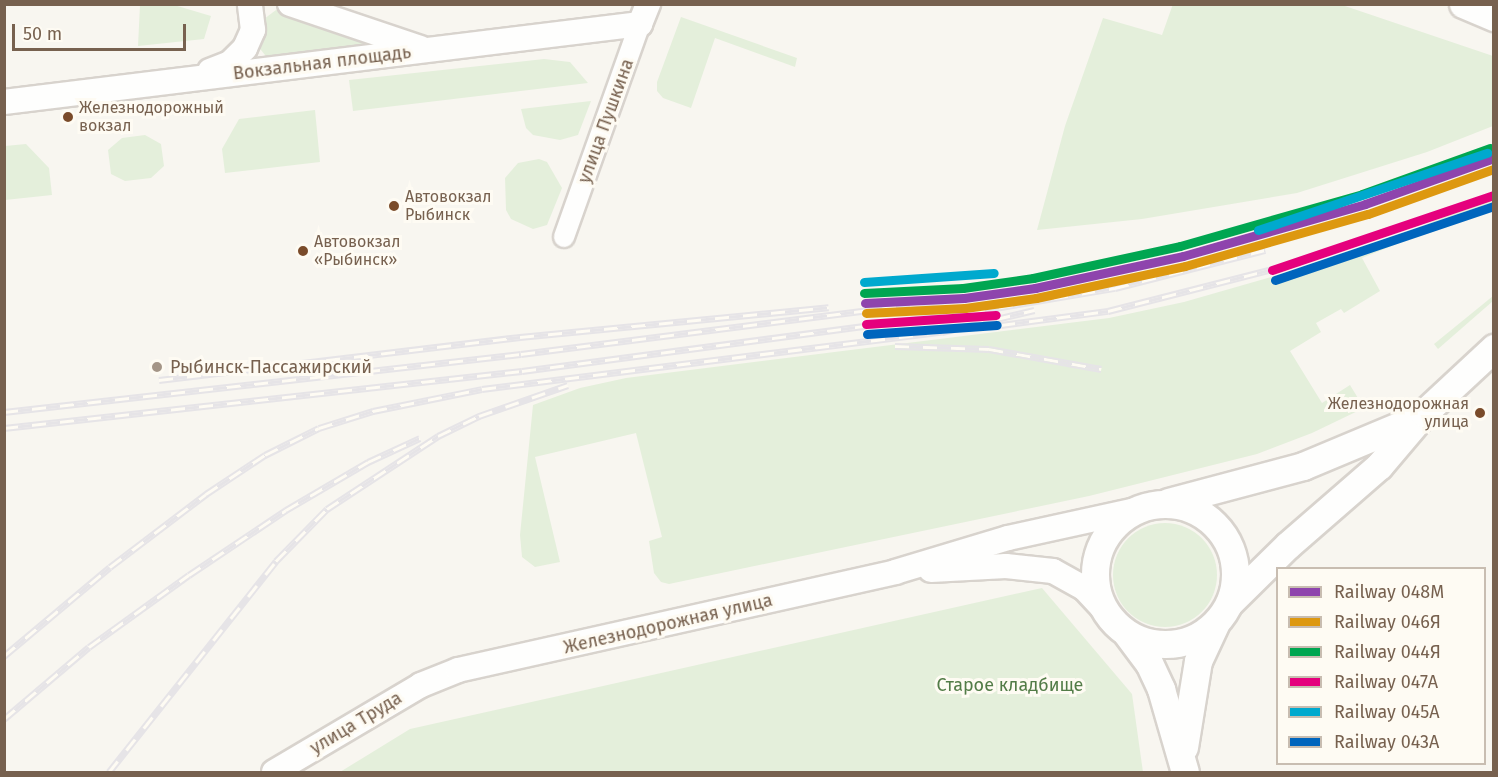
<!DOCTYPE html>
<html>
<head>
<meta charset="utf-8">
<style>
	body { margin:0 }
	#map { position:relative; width:1498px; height:777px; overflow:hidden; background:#f8f6f0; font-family:"Fira Sans",sans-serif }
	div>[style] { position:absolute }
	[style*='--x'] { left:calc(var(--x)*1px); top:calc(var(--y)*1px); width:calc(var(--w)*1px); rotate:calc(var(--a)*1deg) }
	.green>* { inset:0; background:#e4efdb }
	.round { border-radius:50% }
	.roads { filter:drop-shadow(2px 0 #d8d3cd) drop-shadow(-2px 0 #d8d3cd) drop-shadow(0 2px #d8d3cd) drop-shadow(0 -2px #d8d3cd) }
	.minor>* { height:20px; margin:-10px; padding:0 10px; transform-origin:10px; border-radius:10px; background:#fefefd }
	.tertiary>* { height:24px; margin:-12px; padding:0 12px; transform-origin:12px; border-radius:12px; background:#fefefd }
	.secondary>* { height:27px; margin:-13.5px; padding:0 13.5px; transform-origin:13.5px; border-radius:13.5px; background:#fefefd }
	.secondary>.ring { margin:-13.5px; padding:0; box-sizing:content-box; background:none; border:27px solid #fefefd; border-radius:50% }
	.rail>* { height:7px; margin-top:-3.5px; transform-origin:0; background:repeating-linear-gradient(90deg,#fefbf3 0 14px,#e6e4e7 0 28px); box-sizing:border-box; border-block:2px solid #e6e4e7 }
	.rail-1>* { height:9px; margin:-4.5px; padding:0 4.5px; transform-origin:4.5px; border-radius:4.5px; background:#8e44ad }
	.rail-2>* { height:9px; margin:-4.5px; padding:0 4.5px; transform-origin:4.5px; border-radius:4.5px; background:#dd9810 }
	.rail-3>* { height:9px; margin:-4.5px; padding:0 4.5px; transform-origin:4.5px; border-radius:4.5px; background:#00a651 }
	.rail-4>* { height:9px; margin:-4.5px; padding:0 4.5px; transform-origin:4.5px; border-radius:4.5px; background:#e5007d }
	.rail-5>* { height:9px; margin:-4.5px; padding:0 4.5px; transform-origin:4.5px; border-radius:4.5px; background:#00a9ce }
	.rail-6>* { height:9px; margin:-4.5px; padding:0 4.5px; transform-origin:4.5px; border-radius:4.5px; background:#0065bd }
	.dots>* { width:16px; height:16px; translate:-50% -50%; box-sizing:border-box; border:3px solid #fefbf3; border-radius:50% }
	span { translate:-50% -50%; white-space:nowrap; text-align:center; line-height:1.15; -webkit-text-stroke:6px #fefbf3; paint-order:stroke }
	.bus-label { font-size:16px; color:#77614f }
	.left { translate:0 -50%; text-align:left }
	.right { translate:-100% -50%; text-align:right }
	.street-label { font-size:18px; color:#77614f }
	.poi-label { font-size:18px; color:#77614f }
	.park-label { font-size:18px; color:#527c47 }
	.frame { position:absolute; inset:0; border:6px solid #77614f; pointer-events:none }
	.legend { position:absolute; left:1276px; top:567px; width:210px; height:198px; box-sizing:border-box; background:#fefbf3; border:2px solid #c8bdb1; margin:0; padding:8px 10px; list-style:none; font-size:18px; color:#77614f }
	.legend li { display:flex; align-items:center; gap:12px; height:30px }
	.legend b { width:30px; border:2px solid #c8bdb1 }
	.scale { position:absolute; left:12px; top:24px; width:174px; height:27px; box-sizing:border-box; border:3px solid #77614f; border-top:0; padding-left:8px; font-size:18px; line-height:21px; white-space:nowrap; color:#77614f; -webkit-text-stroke:4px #fefbf3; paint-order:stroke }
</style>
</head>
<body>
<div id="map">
	<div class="green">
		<i style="clip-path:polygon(1173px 4px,1342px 5px,1493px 56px,1493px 126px,1427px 152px,1297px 193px,1142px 219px,1037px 230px,1065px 126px,1103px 18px,1162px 35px)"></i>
		<i style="clip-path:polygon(140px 5px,174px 5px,211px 16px,204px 39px,138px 46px)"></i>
		<i style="clip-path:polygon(276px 10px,285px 11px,394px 48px,269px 60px,257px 45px,264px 19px)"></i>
		<i style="clip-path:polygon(681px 17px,797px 58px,795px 67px,715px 38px,691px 108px,663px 98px,657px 91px,657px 82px)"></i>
		<i style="clip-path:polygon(544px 59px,570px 62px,588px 83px,353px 111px,349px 80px)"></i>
		<i style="clip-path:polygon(591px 101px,578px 135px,560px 140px,533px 135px,526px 128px,521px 109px)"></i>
		<i style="clip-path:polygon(315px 110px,320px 162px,225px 173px,222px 149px,239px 119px)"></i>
		<i style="clip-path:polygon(145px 135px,161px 144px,164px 166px,151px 178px,125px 181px,111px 174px,108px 150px,122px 138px)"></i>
		<i style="clip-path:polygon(26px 144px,49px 168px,52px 195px,5px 200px,5px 146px)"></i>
		<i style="clip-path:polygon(539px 159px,547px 162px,562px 188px,547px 225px,533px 229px,511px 219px,506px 210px,505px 178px,518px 163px)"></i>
		<i style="clip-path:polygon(1493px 197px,1493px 205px,1362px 258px,1380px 291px,1344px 313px,1341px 309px,1316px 323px,1321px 332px,1290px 351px,1322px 403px,1350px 385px,1364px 408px,1312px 433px,1257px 454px,1089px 496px,669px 584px,661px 582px,654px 573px,649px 541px,662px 537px,636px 433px,535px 457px,560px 562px,535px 567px,522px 557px,520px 535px,533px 405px,580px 388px,626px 378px,1109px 318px,1184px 302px,1358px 252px)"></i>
		<i style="clip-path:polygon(1493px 296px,1493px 301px,1438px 349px,1434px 344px)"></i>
		<i class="round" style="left:1113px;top:523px;width:104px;height:104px"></i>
		<i style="clip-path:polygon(1042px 588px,1132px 694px,1143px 772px,340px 772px,410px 729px)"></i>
	</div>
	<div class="roads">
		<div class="minor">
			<i style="--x:564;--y:237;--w:226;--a:-70.4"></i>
		</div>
		<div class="tertiary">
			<i style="--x:290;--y:4;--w:138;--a:18.6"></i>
			<i style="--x:210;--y:71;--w:22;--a:-22"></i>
			<i style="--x:230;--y:63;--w:21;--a:-45"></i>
			<i style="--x:245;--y:48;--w:20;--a:-66"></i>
			<i style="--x:253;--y:30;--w:26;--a:-97"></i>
			<i style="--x:4;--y:102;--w:641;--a:-6.99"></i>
			<i style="--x:640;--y:24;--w:22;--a:-68"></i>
			<i style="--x:931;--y:570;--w:75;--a:-3.1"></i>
			<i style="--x:1006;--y:566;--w:47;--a:6.1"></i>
			<i style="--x:1053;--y:571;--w:35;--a:29"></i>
			<i style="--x:1084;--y:588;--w:38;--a:47"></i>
			<i style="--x:274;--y:772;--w:171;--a:-30.6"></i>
			<i style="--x:421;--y:685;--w:40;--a:-22"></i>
			<i style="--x:458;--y:670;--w:448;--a:-12.6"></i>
			<i style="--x:895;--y:572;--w:118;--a:-16.7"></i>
			<i style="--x:1008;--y:538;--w:131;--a:-12.3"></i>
		</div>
		<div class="secondary">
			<i style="--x:1463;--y:4;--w:34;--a:23"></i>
			<i style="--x:1168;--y:502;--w:140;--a:-14.9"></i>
			<i style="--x:1303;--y:466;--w:125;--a:-22.7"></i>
			<i class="ring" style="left:1095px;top:504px;width:113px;height:113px"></i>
			<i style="--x:1230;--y:602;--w:81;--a:-44.5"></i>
			<i style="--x:1288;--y:545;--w:121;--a:-41"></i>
			<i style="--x:1379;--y:466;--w:70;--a:-49.7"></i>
			<i style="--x:1424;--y:413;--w:96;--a:-42.9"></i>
			<i style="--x:1127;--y:634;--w:36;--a:53"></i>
			<i style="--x:1149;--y:663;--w:29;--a:65"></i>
			<i style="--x:1161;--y:689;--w:86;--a:73.9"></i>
			<i style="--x:1184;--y:747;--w:87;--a:-80.8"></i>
			<i style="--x:1198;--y:661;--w:40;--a:-65"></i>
		</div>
	</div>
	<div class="rail">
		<i style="--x:1001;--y:325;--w:108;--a:-7.5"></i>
		<i style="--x:1108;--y:311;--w:198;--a:-14.3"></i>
		<i style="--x:895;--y:346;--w:94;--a:1.8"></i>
		<i style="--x:989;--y:349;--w:114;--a:10.1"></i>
		<i style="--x:159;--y:380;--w:364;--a:-6.8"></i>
		<i style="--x:520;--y:337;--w:310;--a:-5.5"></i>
		<i style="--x:4;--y:412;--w:520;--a:-6.4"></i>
		<i style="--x:521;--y:354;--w:447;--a:-7.2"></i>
		<i style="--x:4;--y:428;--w:521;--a:-6.28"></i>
		<i style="--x:522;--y:371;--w:453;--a:-7.5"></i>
		<i style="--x:971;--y:312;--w:146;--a:-9.5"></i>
		<i style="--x:1115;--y:288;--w:155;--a:-14.2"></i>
		<i style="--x:4;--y:656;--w:138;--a:-40"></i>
		<i style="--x:110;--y:567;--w:121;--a:-37.2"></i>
		<i style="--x:206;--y:494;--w:71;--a:-33.5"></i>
		<i style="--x:265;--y:455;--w:60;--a:-26.6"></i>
		<i style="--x:319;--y:428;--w:57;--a:-17.5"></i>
		<i style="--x:373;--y:411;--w:111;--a:-11.4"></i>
		<i style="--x:482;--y:389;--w:464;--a:-7.1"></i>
		<i style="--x:942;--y:332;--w:95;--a:-13.4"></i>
		<i style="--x:4;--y:719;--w:111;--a:-40.3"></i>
		<i style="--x:89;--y:647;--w:123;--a:-35.8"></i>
		<i style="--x:189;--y:575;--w:117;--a:-33.8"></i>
		<i style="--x:286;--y:510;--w:95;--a:-30.3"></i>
		<i style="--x:368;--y:462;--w:57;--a:-24.8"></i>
		<i style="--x:109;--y:772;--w:269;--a:-51.6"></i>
		<i style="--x:276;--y:561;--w:73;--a:-45.6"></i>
		<i style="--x:327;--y:509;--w:133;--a:-33.3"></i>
		<i style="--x:438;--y:436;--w:46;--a:-26"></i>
		<i style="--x:479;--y:416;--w:94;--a:-19.2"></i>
	</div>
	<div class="rail-1">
		<i style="--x:865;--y:303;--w:99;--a:-2.9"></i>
		<i style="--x:964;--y:298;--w:72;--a:-8"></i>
		<i style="--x:1035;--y:288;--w:151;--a:-12.2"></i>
		<i style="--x:1183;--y:256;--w:189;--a:-15.9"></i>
		<i style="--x:1365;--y:204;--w:137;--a:-19.6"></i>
	</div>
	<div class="rail-2">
		<i style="--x:866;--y:313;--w:99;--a:-2.9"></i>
		<i style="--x:965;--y:308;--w:72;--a:-8"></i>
		<i style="--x:1036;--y:298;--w:152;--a:-12.1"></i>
		<i style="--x:1185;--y:266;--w:190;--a:-15.9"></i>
		<i style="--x:1368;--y:214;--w:134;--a:-19.7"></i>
	</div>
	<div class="rail-3">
		<i style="--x:864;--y:293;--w:99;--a:-2.9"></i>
		<i style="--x:963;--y:288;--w:71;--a:-8.1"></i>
		<i style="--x:1033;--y:278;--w:150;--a:-12.3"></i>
		<i style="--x:1180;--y:246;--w:189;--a:-15.9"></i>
		<i style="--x:1362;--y:194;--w:136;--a:-19.8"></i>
	</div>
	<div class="rail-4">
		<i style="--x:1272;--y:270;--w:234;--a:-18.7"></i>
		<i style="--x:866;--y:324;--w:130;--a:-4"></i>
	</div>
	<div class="rail-5">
		<i style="--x:1258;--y:230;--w:242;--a:-18.6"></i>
		<i style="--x:864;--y:282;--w:130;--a:-4"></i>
	</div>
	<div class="rail-6">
		<i style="--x:1275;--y:280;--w:231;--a:-18.7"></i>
		<i style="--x:867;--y:334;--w:130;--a:-4"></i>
	</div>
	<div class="dots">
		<i style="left:68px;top:117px;background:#7a4b2a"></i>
		<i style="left:394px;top:206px;background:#7a4b2a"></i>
		<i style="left:303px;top:251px;background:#7a4b2a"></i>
		<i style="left:157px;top:367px;background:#a49587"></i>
		<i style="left:1480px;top:413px;background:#7a4b2a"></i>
	</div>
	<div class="bus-label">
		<span class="left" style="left:79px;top:117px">Железнодорожный<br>вокзал</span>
		<span class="left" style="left:405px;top:206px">Автовокзал<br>Рыбинск</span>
		<span class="left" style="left:314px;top:251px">Автовокзал<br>«Рыбинск»</span>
		<span class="right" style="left:1469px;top:413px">Железнодорожная<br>улица</span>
	</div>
	<div class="street-label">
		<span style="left:322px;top:63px;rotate:-7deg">Вокзальная площадь</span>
		<span style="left:606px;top:121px;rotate:-70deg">улица Пушкина</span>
		<span style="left:668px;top:624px;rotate:-13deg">Железнодорожная улица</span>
		<span style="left:356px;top:723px;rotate:-31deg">улица Труда</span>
	</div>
	<div class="poi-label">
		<span class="left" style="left:170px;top:367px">Рыбинск-Пассажирский</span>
	</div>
	<div class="park-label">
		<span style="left:1010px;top:685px">Старое кладбище</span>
	</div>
	<div class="frame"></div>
	<ul class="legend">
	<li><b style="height:8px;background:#8e44ad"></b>Railway 048М</li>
	<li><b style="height:8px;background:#dd9810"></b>Railway 046Я</li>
	<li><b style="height:8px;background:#00a651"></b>Railway 044Я</li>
	<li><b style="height:8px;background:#e5007d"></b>Railway 047А</li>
	<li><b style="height:8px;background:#00a9ce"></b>Railway 045А</li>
	<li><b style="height:8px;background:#0065bd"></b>Railway 043А</li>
	</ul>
	<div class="scale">50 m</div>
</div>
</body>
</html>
